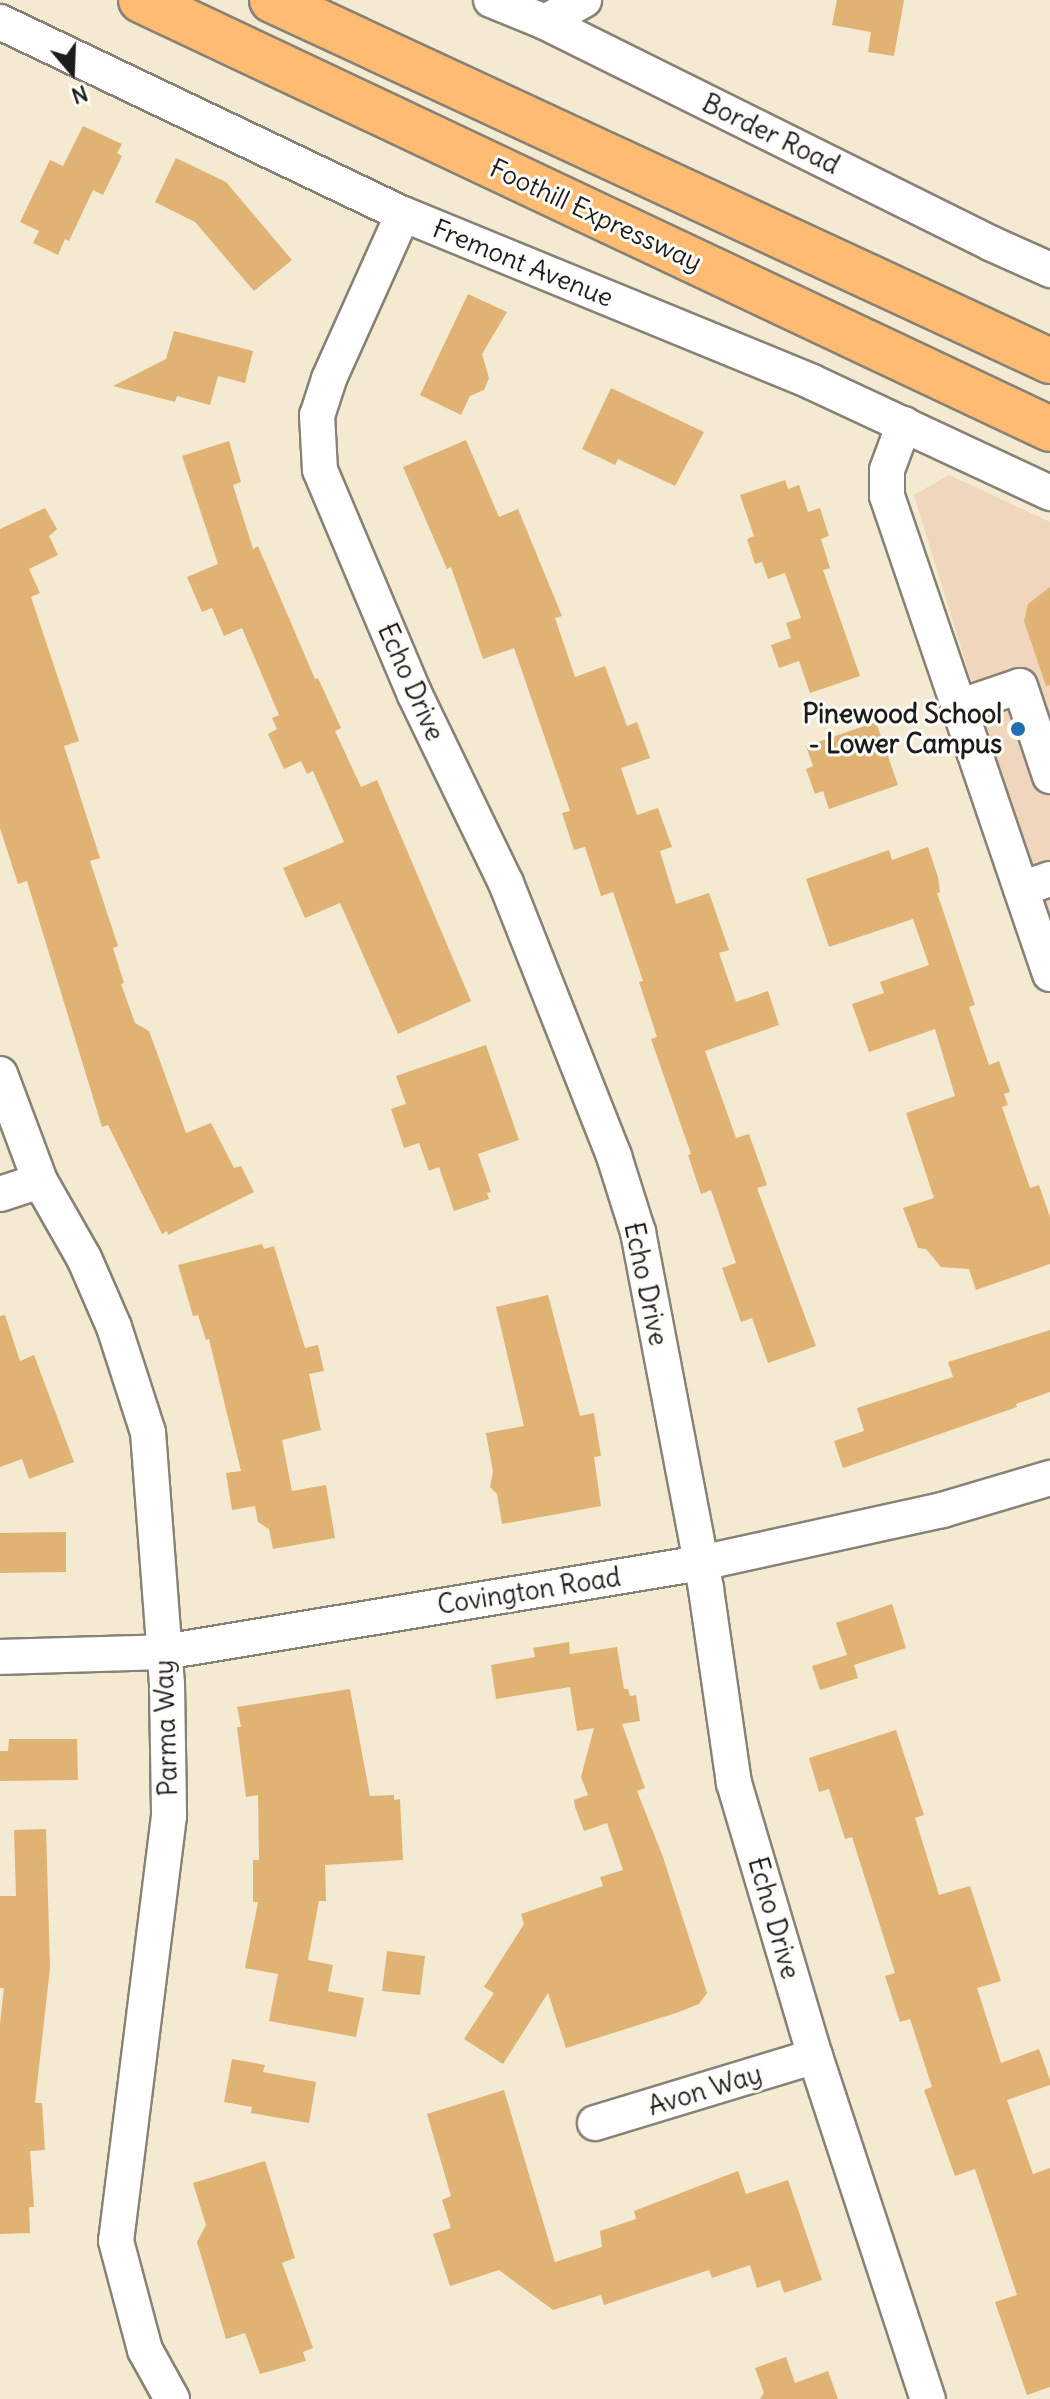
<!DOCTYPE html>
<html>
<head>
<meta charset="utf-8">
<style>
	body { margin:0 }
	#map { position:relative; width:1050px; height:2399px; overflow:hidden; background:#f4e9d1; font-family:Delius,sans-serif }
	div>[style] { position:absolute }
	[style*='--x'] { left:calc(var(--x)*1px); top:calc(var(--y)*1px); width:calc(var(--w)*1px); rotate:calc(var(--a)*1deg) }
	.built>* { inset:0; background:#efd6bc }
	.building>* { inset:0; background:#e0b374 }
	.roads { filter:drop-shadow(2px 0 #888276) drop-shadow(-2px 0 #888276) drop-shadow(0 2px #888276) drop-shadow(0 -2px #888276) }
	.minor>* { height:34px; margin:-17px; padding:0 17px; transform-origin:17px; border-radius:17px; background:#fff }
	.highway>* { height:44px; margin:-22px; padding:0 22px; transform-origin:22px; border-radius:22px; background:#ffbb71 }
	.dots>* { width:22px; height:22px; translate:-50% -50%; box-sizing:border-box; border:4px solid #fdfcf7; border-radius:50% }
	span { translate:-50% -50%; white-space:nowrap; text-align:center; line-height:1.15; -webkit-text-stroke:6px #fdfcf7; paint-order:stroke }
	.street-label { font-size:26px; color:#1c1c1c }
	.poi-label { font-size:26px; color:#1c1c1c; font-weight:700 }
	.right { translate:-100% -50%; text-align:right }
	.north { position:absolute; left:32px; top:32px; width:80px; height:80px; -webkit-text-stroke:6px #fdfcf7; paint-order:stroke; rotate:161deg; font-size:22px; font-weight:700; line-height:32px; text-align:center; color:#1c1c1c }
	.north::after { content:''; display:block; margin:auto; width:28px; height:36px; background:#1c1c1c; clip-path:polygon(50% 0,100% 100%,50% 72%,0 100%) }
</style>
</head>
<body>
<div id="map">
	<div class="built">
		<i style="clip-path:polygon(949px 475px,1050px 522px,1050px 936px,914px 495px)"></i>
	</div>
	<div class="building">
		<i style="clip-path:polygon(837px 0,904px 0,894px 56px,868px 52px,871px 32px,832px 25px)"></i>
		<i style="clip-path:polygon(83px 126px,122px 144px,117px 153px,122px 156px,103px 195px,93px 190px,69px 241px,65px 239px,58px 255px,33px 243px,39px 231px,20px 222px,50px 160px,63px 166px)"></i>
		<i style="clip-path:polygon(176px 158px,226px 182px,292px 260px,254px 291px,195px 222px,155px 202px)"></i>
		<i style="clip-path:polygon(468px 294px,507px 312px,482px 354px,489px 378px,484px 390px,470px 396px,461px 415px,420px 395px)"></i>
		<i style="clip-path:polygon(174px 331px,253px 351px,245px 383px,218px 376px,210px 405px,177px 396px,175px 402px,113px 386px,166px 359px)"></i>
		<i style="clip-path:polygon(611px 388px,704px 432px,675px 486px,618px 459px,615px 465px,582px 449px)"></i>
		<i style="clip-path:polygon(466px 440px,499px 517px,518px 509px,562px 616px,555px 618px,575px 677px,605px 666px,627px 726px,637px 722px,650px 758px,621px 768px,637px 815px,658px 808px,672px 847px,660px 851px,676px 904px,709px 893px,729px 950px,719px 953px,736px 1002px,768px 991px,779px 1025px,705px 1051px,736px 1138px,749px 1134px,767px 1185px,757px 1188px,816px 1346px,768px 1363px,752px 1318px,741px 1322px,722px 1268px,736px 1263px,711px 1190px,701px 1194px,688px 1155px,691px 1154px,651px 1039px,657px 1037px,639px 982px,643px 981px,613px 892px,601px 896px,585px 847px,574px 850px,562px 813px,570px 811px,514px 648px,483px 659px,451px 567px,447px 569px,403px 467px)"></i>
		<i style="clip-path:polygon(229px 441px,241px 482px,233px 485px,253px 549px,258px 546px,315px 679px,318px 678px,341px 728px,335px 731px,361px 787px,377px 780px,471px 1001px,398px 1034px,340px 903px,305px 918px,283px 868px,344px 842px,313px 771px,307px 774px,301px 761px,284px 769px,268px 734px,277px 729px,272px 718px,279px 715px,242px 628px,224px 636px,212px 608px,202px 612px,187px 577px,218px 564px,182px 456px)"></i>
		<i style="clip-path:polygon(785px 480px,788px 489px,799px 485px,808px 512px,820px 508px,829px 536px,821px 539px,830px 568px,823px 570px,860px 676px,810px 693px,799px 661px,779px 668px,771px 645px,791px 638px,786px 623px,801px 618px,785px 573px,768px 579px,762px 562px,755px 564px,747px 539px,754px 536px,740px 495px)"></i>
		<i style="clip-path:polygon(45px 508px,57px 529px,49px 536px,58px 555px,29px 569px,40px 593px,31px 597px,79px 741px,64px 746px,100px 858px,90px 861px,118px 946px,113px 948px,124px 983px,121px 984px,135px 1023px,149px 1031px,186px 1133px,211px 1123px,234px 1168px,241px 1166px,254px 1192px,168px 1235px,167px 1231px,162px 1234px,108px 1125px,102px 1127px,27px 881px,18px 884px,0 828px,0 529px)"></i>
		<i style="clip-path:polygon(1050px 587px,1050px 685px,1046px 686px,1024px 621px,1028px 604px)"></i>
		<i style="clip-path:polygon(876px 722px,898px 785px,829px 809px,823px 791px,815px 794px,806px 769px,813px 766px,806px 746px)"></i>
		<i style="clip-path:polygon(928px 847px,938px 877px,940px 892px,937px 893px,975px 1005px,969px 1007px,989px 1065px,999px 1061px,1010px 1092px,1004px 1094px,1008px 1105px,1002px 1107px,1030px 1188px,1039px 1185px,1050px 1217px,1050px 1264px,976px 1290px,969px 1269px,941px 1267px,926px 1249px,918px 1248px,903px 1208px,934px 1198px,906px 1113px,955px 1096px,935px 1029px,869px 1052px,852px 1004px,884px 993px,880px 982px,929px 965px,913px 919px,829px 947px,806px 879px,889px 850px,892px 860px)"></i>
		<i style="clip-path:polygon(486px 1045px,519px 1140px,478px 1154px,491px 1192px,487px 1193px,489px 1199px,454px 1211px,439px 1167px,429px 1171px,419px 1143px,404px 1148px,391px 1109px,406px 1104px,396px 1076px)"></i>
		<i style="clip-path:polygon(262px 1244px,264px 1249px,274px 1246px,305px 1348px,318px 1345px,324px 1371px,309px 1374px,321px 1430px,282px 1440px,292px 1491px,326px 1485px,335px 1538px,273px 1549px,269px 1529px,258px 1522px,255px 1506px,232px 1510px,226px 1473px,241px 1471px,209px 1339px,206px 1340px,198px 1315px,193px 1316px,178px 1265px)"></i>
		<i style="clip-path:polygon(548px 1295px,580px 1416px,594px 1413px,601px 1456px,594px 1457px,601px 1506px,502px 1524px,497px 1494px,490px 1487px,493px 1472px,486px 1433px,524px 1426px,496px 1307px)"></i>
		<i style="clip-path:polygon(5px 1315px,20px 1361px,34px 1355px,74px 1462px,29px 1479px,22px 1459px,0 1467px,0 1316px)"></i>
		<i style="clip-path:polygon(1050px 1330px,1050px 1392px,1016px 1404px,1017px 1407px,843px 1468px,834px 1441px,864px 1431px,857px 1408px,953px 1377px,948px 1362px)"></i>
		<i style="clip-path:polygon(66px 1532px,66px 1572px,0 1573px,0 1533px)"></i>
		<i style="clip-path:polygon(892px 1604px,906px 1648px,854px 1665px,858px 1678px,820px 1690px,812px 1666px,847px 1655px,836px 1623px)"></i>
		<i style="clip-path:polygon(569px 1642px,570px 1654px,617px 1647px,624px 1689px,628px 1689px,630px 1696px,636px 1695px,640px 1721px,622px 1724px,645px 1788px,637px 1791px,663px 1857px,707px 1993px,699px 2004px,679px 2012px,566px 2048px,548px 1993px,503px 2064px,464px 2039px,494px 1993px,484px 1987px,524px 1924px,521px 1914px,603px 1886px,600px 1877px,623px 1870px,607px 1823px,584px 1831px,575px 1807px,574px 1800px,588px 1795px,581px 1777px,594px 1728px,577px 1731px,570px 1687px,496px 1699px,491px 1665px,535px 1657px,533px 1648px)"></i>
		<i style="clip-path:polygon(350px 1689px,370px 1796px,394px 1795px,394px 1800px,400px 1799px,403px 1860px,325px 1865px,326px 1901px,319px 1901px,308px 1960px,333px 1965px,328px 1991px,364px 1998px,356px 2037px,269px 2021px,278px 1974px,245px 1968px,258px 1902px,253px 1902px,253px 1860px,259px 1860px,258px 1795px,246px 1797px,237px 1727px,241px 1727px,237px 1707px)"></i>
		<i style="clip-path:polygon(896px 1730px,924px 1815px,915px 1818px,939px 1895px,970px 1886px,1001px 1981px,977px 1988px,1001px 2063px,1039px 2049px,1050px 2080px,1050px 2085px,1007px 2100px,1033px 2174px,1050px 2168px,1050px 2387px,1027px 2395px,995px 2302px,1017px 2295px,975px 2169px,955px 2176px,924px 2090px,932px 2087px,910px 2019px,900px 2022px,885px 1976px,895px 1973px,852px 1837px,845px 1839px,829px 1789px,819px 1792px,809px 1758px)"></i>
		<i style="clip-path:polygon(9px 1739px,77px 1739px,78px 1780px,0 1781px,0 1751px,8px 1751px)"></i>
		<i style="clip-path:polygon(46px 1829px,50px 1968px,35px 2103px,42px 2103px,45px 2150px,30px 2151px,34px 2207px,29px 2207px,30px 2233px,0 2234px,0 2024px,4px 1988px,0 1988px,0 1896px,16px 1896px,14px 1830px)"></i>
		<i style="clip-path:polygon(387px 1951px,425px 1956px,420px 1995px,382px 1991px)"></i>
		<i style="clip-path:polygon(232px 2059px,265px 2065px,263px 2072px,316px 2082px,309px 2123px,251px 2113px,252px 2107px,224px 2102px)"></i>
		<i style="clip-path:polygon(504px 2090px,555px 2262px,602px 2247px,600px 2231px,636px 2219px,634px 2211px,738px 2171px,746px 2194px,788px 2180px,822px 2280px,784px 2293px,780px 2280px,757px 2288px,750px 2265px,712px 2278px,709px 2270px,604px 2305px,601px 2295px,553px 2310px,499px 2270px,450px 2286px,433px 2234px,451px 2228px,442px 2200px,451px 2196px,427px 2114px)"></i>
		<i style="clip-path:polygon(265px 2161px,295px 2258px,282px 2263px,313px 2348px,303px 2352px,306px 2361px,260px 2374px,245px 2333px,226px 2339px,197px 2242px,206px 2225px,193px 2183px)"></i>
		<i style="clip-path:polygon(786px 2357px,795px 2383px,828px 2371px,838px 2399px,760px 2399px,764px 2393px,755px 2368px)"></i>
	</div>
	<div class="roads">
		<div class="minor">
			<i style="--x:491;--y:0;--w:58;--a:22.2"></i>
			<i style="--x:545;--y:22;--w:499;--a:26.4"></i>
			<i style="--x:992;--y:244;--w:64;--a:24.1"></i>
			<i style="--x:0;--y:22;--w:446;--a:25.5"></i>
			<i style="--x:403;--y:214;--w:442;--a:22.3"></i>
			<i style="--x:812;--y:382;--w:263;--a:25"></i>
			<i style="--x:545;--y:22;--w:45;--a:-29.4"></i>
			<i style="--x:403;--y:214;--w:181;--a:114.2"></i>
			<i style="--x:329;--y:379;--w:38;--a:108"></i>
			<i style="--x:317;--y:415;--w:55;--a:86.9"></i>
			<i style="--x:320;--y:470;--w:244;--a:67.1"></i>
			<i style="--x:415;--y:695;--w:209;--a:64.2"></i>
			<i style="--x:506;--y:883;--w:294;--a:68.4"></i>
			<i style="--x:614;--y:1156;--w:80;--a:72.5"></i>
			<i style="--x:638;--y:1232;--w:363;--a:79.2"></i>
			<i style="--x:706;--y:1589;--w:196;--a:81.8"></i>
			<i style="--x:734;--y:1783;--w:285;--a:73.5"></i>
			<i style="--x:815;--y:2056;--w:361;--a:71.8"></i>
			<i style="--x:904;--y:424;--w:49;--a:110.3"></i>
			<i style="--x:887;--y:470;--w:26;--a:90"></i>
			<i style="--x:887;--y:496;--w:505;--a:71.17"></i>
			<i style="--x:958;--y:707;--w:65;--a:-18.7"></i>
			<i style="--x:1020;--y:686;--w:95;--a:71.6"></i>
			<i style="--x:1021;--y:889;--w:31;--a:-19"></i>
			<i style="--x:0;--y:1074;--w:114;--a:69.5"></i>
			<i style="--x:40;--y:1181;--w:89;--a:60.3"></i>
			<i style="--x:84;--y:1258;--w:75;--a:66.5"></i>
			<i style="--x:114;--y:1327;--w:110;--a:72.1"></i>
			<i style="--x:148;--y:1432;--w:253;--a:85.7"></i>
			<i style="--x:167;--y:1684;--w:132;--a:89.1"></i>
			<i style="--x:169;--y:1816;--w:428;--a:97.1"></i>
			<i style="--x:116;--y:2241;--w:113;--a:75.1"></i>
			<i style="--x:145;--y:2350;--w:56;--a:61.1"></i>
			<i style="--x:0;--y:1194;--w:42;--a:-18"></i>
			<i style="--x:0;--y:1657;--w:164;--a:-1.7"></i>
			<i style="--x:164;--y:1652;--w:544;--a:-9.41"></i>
			<i style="--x:701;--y:1563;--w:247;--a:-12.4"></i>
			<i style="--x:942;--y:1510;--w:113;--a:-16.5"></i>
			<i style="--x:595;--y:2123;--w:230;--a:-16.9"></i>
		</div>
		<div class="highway">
			<i style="--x:141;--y:0;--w:1005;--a:25.26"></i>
			<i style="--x:272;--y:0;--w:858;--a:24.89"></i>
		</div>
	</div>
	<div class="dots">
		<i style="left:1018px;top:729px;background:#1f6fb2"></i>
	</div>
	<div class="street-label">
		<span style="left:771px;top:134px;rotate:26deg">Border Road</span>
		<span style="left:596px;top:215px;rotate:25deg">Foothill Expressway</span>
		<span style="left:523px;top:263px;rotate:22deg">Fremont Avenue</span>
		<span style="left:411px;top:682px;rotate:66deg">Echo Drive</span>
		<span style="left:646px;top:1284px;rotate:78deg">Echo Drive</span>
		<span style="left:529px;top:1591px;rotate:-9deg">Covington Road</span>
		<span style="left:166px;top:1728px;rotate:-92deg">Parma Way</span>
		<span style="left:774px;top:1918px;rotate:74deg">Echo Drive</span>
		<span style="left:705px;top:2090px;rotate:-17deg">Avon Way</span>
	</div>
	<div class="poi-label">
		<span class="right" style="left:1002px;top:729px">Pinewood School<br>- Lower Campus</span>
	</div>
	<div class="north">N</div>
</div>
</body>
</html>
